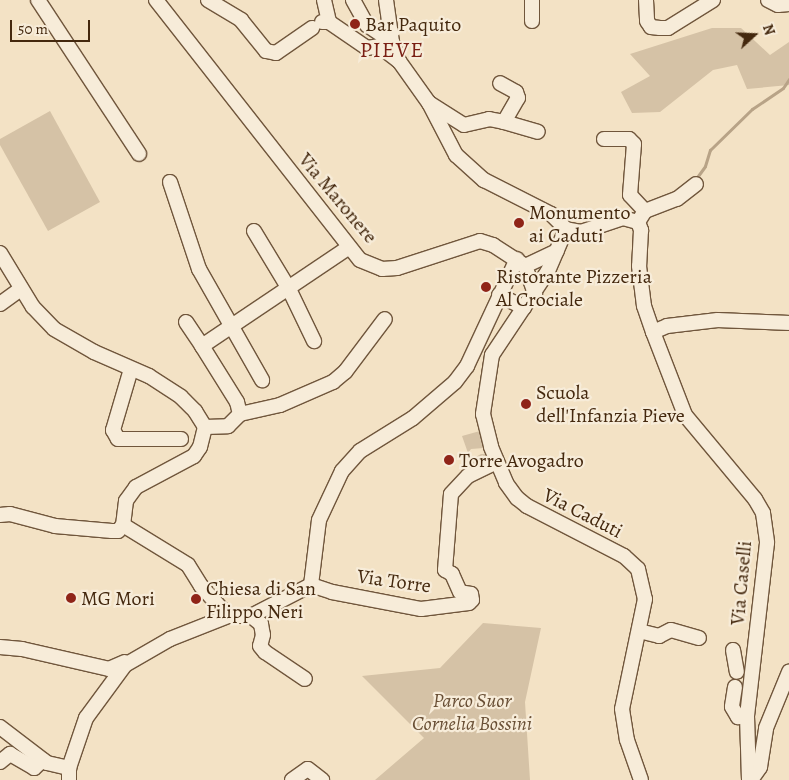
<!DOCTYPE html>
<html>
<head>
<meta charset="utf-8">
<style>
	body { margin:0 }
	#map { position:relative; width:789px; height:780px; overflow:hidden; background:#f3e2c5; font-family:Alegreya,serif }
	div>[style] { position:absolute }
	[style*='--x'] { left:calc(var(--x)*1px); top:calc(var(--y)*1px); width:calc(var(--w)*1px); rotate:calc(var(--a)*1deg) }
	.green>* { inset:0; background:#d5c2a6 }
	.stream>* { height:3px; margin:-1.5px; padding:0 1.5px; transform-origin:1.5px; border-radius:1.5px; background:#b8a387 }
	.roads { filter:drop-shadow(1px 0 #70563c) drop-shadow(-1px 0 #70563c) drop-shadow(0 1px #70563c) drop-shadow(0 -1px #70563c) }
	.minor>* { height:14px; margin:-7px; padding:0 7px; transform-origin:7px; border-radius:7px; background:#f7ecd9 }
	.dots>* { width:14px; height:14px; translate:-50% -50%; box-sizing:border-box; border:2px solid #f7ecd9; border-radius:50% }
	span { translate:-50% -50%; white-space:nowrap; text-align:center; line-height:1.15; -webkit-text-stroke:4.5px #f7ecd9; paint-order:stroke }
	.poi-label { font-size:20px; color:#44280e }
	.left { translate:0 -50%; text-align:left }
	.street-label { font-size:20px; color:#44280e }
	.park-label { font-size:20px; color:#684e34; font-style:italic }
	.quarter-label { font-size:22px; color:#7a1f14; letter-spacing:1px }
	.north { position:absolute; left:729px; top:10px; width:50px; height:50px; -webkit-text-stroke:4px #f7ecd9; paint-order:stroke; rotate:70deg; font-size:14px; font-weight:700; line-height:20px; text-align:center; color:#44280e }
	.north::after { content:''; display:block; margin:auto; width:18px; height:22px; background:#44280e; clip-path:polygon(50% 0,100% 100%,50% 72%,0 100%) }
	.scale { position:absolute; left:10px; top:20px; width:80px; height:22px; box-sizing:border-box; border:2px solid #44280e; border-top:0; padding-left:6px; font-size:15px; line-height:18px; white-space:nowrap; color:#44280e; -webkit-text-stroke:4px #f7ecd9; paint-order:stroke }
</style>
</head>
<body>
<div id="map">
	<div class="green">
		<i style="clip-path:polygon(712px 28px,741px 28px,770px 55px,789px 42px,789px 85px,747px 89px,737px 65px,713px 70px,660px 112px,632px 113px,621px 92px,650px 76px,630px 54px)"></i>
		<i style="clip-path:polygon(50px 111px,100px 202px,48px 231px,0 145px,0 139px)"></i>
		<i style="clip-path:polygon(480px 431px,484px 448px,471px 449px,468px 453px,462px 436px)"></i>
		<i style="clip-path:polygon(481px 454px,486px 454px,488px 461px,472px 467px,469px 457px,474px 458px)"></i>
		<i style="clip-path:polygon(483px 623px,541px 628px,525px 702px,530px 780px,375px 780px,424px 738px,362px 676px,440px 668px)"></i>
	</div>
	<div class="stream">
		<i style="--x:695;--y:180;--w:17;--a:-54"></i>
		<i style="--x:705;--y:166;--w:17;--a:-73"></i>
		<i style="--x:710;--y:150;--w:59;--a:-44.3"></i>
		<i style="--x:752;--y:109;--w:37;--a:-34"></i>
		<i style="--x:783;--y:88;--w:11;--a:-56"></i>
	</div>
	<div class="roads">
		<div class="minor">
			<i style="--x:38;--y:0;--w:184;--a:56.7"></i>
			<i style="--x:156;--y:0;--w:330;--a:51.9"></i>
			<i style="--x:360;--y:260;--w:24;--a:22"></i>
			<i style="--x:382;--y:269;--w:15;--a:-4"></i>
			<i style="--x:397;--y:268;--w:87;--a:-18"></i>
			<i style="--x:480;--y:241;--w:14;--a:17"></i>
			<i style="--x:493;--y:245;--w:38;--a:33"></i>
			<i style="--x:525;--y:266;--w:30;--a:70"></i>
			<i style="--x:208;--y:0;--w:39;--a:31"></i>
			<i style="--x:241;--y:20;--w:40;--a:51"></i>
			<i style="--x:266;--y:51;--w:10;--a:11"></i>
			<i style="--x:276;--y:53;--w:44;--a:-34.8"></i>
			<i style="--x:324;--y:0;--w:23;--a:77"></i>
			<i style="--x:353;--y:0;--w:29;--a:61"></i>
			<i style="--x:367;--y:25;--w:30;--a:34"></i>
			<i style="--x:386;--y:0;--w:42;--a:81.9"></i>
			<i style="--x:392;--y:42;--w:20;--a:70"></i>
			<i style="--x:399;--y:61;--w:52;--a:54.5"></i>
			<i style="--x:429;--y:103;--w:59;--a:62.6"></i>
			<i style="--x:456;--y:155;--w:38;--a:42"></i>
			<i style="--x:484;--y:180;--w:75;--a:26.9"></i>
			<i style="--x:551;--y:214;--w:21;--a:45"></i>
			<i style="--x:532;--y:0;--w:21;--a:90"></i>
			<i style="--x:646;--y:0;--w:21;--a:87"></i>
			<i style="--x:647;--y:21;--w:7;--a:56"></i>
			<i style="--x:651;--y:27;--w:9;--a:6"></i>
			<i style="--x:660;--y:28;--w:8;--a:0"></i>
			<i style="--x:668;--y:28;--w:53;--a:-31.9"></i>
			<i style="--x:768;--y:0;--w:11;--a:27"></i>
			<i style="--x:778;--y:5;--w:11;--a:-5"></i>
			<i style="--x:322;--y:22;--w:7;--a:0"></i>
			<i style="--x:329;--y:22;--w:46;--a:34.4"></i>
			<i style="--x:367;--y:48;--w:12;--a:-9"></i>
			<i style="--x:379;--y:46;--w:25;--a:37"></i>
			<i style="--x:429;--y:103;--w:41;--a:32.2"></i>
			<i style="--x:464;--y:125;--w:26;--a:-13"></i>
			<i style="--x:489;--y:119;--w:15;--a:11"></i>
			<i style="--x:504;--y:122;--w:28;--a:-60"></i>
			<i style="--x:518;--y:98;--w:6;--a:-108"></i>
			<i style="--x:516;--y:92;--w:18;--a:-151"></i>
			<i style="--x:504;--y:122;--w:35;--a:16"></i>
			<i style="--x:604;--y:139;--w:25;--a:0"></i>
			<i style="--x:629;--y:139;--w:7;--a:45"></i>
			<i style="--x:634;--y:144;--w:51;--a:94.5"></i>
			<i style="--x:630;--y:195;--w:22;--a:47"></i>
			<i style="--x:170;--y:182;--w:92;--a:71.6"></i>
			<i style="--x:199;--y:269;--w:128;--a:60.4"></i>
			<i style="--x:638;--y:222;--w:9;--a:69"></i>
			<i style="--x:641;--y:230;--w:36;--a:93"></i>
			<i style="--x:639;--y:266;--w:40;--a:82.9"></i>
			<i style="--x:644;--y:306;--w:28;--a:71"></i>
			<i style="--x:653;--y:332;--w:15;--a:-23"></i>
			<i style="--x:667;--y:326;--w:51;--a:-6.7"></i>
			<i style="--x:718;--y:320;--w:71;--a:2.4"></i>
			<i style="--x:566;--y:229;--w:46;--a:113.2"></i>
			<i style="--x:548;--y:271;--w:101;--a:123.7"></i>
			<i style="--x:492;--y:355;--w:60;--a:98.7"></i>
			<i style="--x:483;--y:414;--w:34;--a:76"></i>
			<i style="--x:491;--y:447;--w:39;--a:67"></i>
			<i style="--x:506;--y:483;--w:19;--a:54"></i>
			<i style="--x:517;--y:498;--w:13;--a:39"></i>
			<i style="--x:527;--y:506;--w:109;--a:27.3"></i>
			<i style="--x:624;--y:556;--w:19;--a:43"></i>
			<i style="--x:638;--y:569;--w:31;--a:77"></i>
			<i style="--x:645;--y:599;--w:112;--a:101.8"></i>
			<i style="--x:622;--y:709;--w:31;--a:81"></i>
			<i style="--x:627;--y:740;--w:42;--a:70.7"></i>
			<i style="--x:566;--y:229;--w:15;--a:11"></i>
			<i style="--x:581;--y:232;--w:44;--a:-18.4"></i>
			<i style="--x:623;--y:218;--w:16;--a:15"></i>
			<i style="--x:638;--y:222;--w:13;--a:-58"></i>
			<i style="--x:645;--y:211;--w:34;--a:-21"></i>
			<i style="--x:677;--y:199;--w:24;--a:-38"></i>
			<i style="--x:254;--y:231;--w:68;--a:58.9"></i>
			<i style="--x:289;--y:289;--w:58;--a:64.3"></i>
			<i style="--x:0;--y:253;--w:63;--a:58.6"></i>
			<i style="--x:33;--y:307;--w:30;--a:46"></i>
			<i style="--x:54;--y:329;--w:46;--a:29.9"></i>
			<i style="--x:94;--y:352;--w:60;--a:23.6"></i>
			<i style="--x:149;--y:376;--w:38;--a:33"></i>
			<i style="--x:181;--y:397;--w:20;--a:45"></i>
			<i style="--x:195;--y:411;--w:19;--a:58"></i>
			<i style="--x:205;--y:427;--w:21;--a:104"></i>
			<i style="--x:200;--y:447;--w:11;--a:124"></i>
			<i style="--x:194;--y:456;--w:66;--a:151.9"></i>
			<i style="--x:136;--y:487;--w:17;--a:126"></i>
			<i style="--x:126;--y:501;--w:24;--a:97"></i>
			<i style="--x:123;--y:525;--w:76;--a:31.6"></i>
			<i style="--x:188;--y:565;--w:25;--a:58"></i>
			<i style="--x:201;--y:586;--w:40;--a:48"></i>
			<i style="--x:525;--y:266;--w:35;--a:-25"></i>
			<i style="--x:499;--y:295;--w:28;--a:27"></i>
			<i style="--x:0;--y:304;--w:26;--a:-36"></i>
			<i style="--x:186;--y:322;--w:29;--a:56"></i>
			<i style="--x:653;--y:332;--w:89;--a:68.9"></i>
			<i style="--x:685;--y:415;--w:109;--a:50.2"></i>
			<i style="--x:755;--y:499;--w:16;--a:60"></i>
			<i style="--x:763;--y:513;--w:30;--a:82"></i>
			<i style="--x:767;--y:543;--w:174;--a:96.6"></i>
			<i style="--x:747;--y:716;--w:64;--a:88.2"></i>
			<i style="--x:131;--y:369;--w:64;--a:106.4"></i>
			<i style="--x:113;--y:430;--w:10;--a:61"></i>
			<i style="--x:118;--y:439;--w:63;--a:0"></i>
			<i style="--x:240;--y:414;--w:41;--a:-12.7"></i>
			<i style="--x:280;--y:405;--w:58;--a:-23.5"></i>
			<i style="--x:333;--y:382;--w:16;--a:-40"></i>
			<i style="--x:345;--y:372;--w:66;--a:-53"></i>
			<i style="--x:205;--y:427;--w:23;--a:-2"></i>
			<i style="--x:228;--y:426;--w:17;--a:-45"></i>
			<i style="--x:240;--y:414;--w:12;--a:-104"></i>
			<i style="--x:237;--y:402;--w:66;--a:-122"></i>
			<i style="--x:202;--y:346;--w:176;--a:-33.9"></i>
			<i style="--x:0;--y:515;--w:10;--a:-6"></i>
			<i style="--x:10;--y:514;--w:47;--a:14.9"></i>
			<i style="--x:55;--y:526;--w:57;--a:5"></i>
			<i style="--x:112;--y:531;--w:6;--a:0"></i>
			<i style="--x:118;--y:531;--w:8;--a:-50"></i>
			<i style="--x:311;--y:585;--w:22;--a:18"></i>
			<i style="--x:332;--y:592;--w:91;--a:10.8"></i>
			<i style="--x:421;--y:609;--w:48;--a:-7.1"></i>
			<i style="--x:469;--y:603;--w:4;--a:-45"></i>
			<i style="--x:472;--y:600;--w:6;--a:-99"></i>
			<i style="--x:471;--y:594;--w:11;--a:-170"></i>
			<i style="--x:460;--y:592;--w:20;--a:-114"></i>
			<i style="--x:452;--y:574;--w:8;--a:-150"></i>
			<i style="--x:445;--y:570;--w:76;--a:-85.5"></i>
			<i style="--x:451;--y:494;--w:25;--a:-47"></i>
			<i style="--x:468;--y:476;--w:32;--a:-26"></i>
			<i style="--x:251;--y:616;--w:13;--a:39"></i>
			<i style="--x:261;--y:624;--w:11;--a:80"></i>
			<i style="--x:263;--y:635;--w:11;--a:105"></i>
			<i style="--x:260;--y:646;--w:8;--a:50"></i>
			<i style="--x:265;--y:652;--w:48;--a:34"></i>
			<i style="--x:639;--y:631;--w:21;--a:14"></i>
			<i style="--x:659;--y:636;--w:13;--a:-27"></i>
			<i style="--x:671;--y:630;--w:29;--a:16"></i>
			<i style="--x:0;--y:647;--w:22;--a:5"></i>
			<i style="--x:22;--y:649;--w:89;--a:12.9"></i>
			<i style="--x:109;--y:669;--w:17;--a:-24"></i>
			<i style="--x:733;--y:650;--w:22;--a:80"></i>
			<i style="--x:735;--y:687;--w:20;--a:99"></i>
			<i style="--x:732;--y:707;--w:12;--a:59"></i>
			<i style="--x:738;--y:717;--w:9;--a:-6"></i>
			<i style="--x:0;--y:727;--w:59;--a:37.5"></i>
			<i style="--x:47;--y:763;--w:23;--a:13"></i>
			<i style="--x:0;--y:762;--w:13;--a:-39"></i>
			<i style="--x:10;--y:754;--w:28;--a:30"></i>
			<i style="--x:34;--y:768;--w:12;--a:-42"></i>
			<i style="--x:69;--y:780;--w:12;--a:-90"></i>
			<i style="--x:69;--y:768;--w:53;--a:-71.2"></i>
			<i style="--x:86;--y:718;--w:66;--a:-53.7"></i>
			<i style="--x:125;--y:665;--w:52;--a:-30"></i>
			<i style="--x:170;--y:639;--w:62;--a:-21.6"></i>
			<i style="--x:228;--y:616;--w:23;--a:0"></i>
			<i style="--x:251;--y:616;--w:68;--a:-27.3"></i>
			<i style="--x:311;--y:585;--w:65;--a:-83"></i>
			<i style="--x:319;--y:520;--w:54;--a:-64.9"></i>
			<i style="--x:342;--y:471;--w:27;--a:-48"></i>
			<i style="--x:360;--y:451;--w:62;--a:-31.9"></i>
			<i style="--x:413;--y:418;--w:55;--a:-40.6"></i>
			<i style="--x:455;--y:382;--w:20;--a:-53"></i>
			<i style="--x:467;--y:366;--w:118;--a:-65"></i>
			<i style="--x:292;--y:780;--w:19;--a:-35"></i>
			<i style="--x:308;--y:769;--w:18;--a:38"></i>
			<i style="--x:751;--y:780;--w:16;--a:-55"></i>
			<i style="--x:760;--y:767;--w:39;--a:-81"></i>
			<i style="--x:766;--y:728;--w:61;--a:-67.7"></i>
		</div>
	</div>
	<div class="dots">
		<i style="left:355px;top:24px;background:#8f2418"></i>
		<i style="left:519px;top:223px;background:#8f2418"></i>
		<i style="left:486px;top:287px;background:#8f2418"></i>
		<i style="left:526px;top:404px;background:#8f2418"></i>
		<i style="left:449px;top:460px;background:#8f2418"></i>
		<i style="left:71px;top:598px;background:#8f2418"></i>
		<i style="left:196px;top:599px;background:#8f2418"></i>
	</div>
	<div class="poi-label">
		<span class="left" style="left:365px;top:24px">Bar Paquito</span>
		<span class="left" style="left:529px;top:224px">Monumento<br>ai Caduti</span>
		<span class="left" style="left:496px;top:288px">Ristorante Pizzeria<br>Al Crociale</span>
		<span class="left" style="left:536px;top:404px">Scuola<br>dell'Infanzia Pieve</span>
		<span class="left" style="left:459px;top:460px">Torre Avogadro</span>
		<span class="left" style="left:206px;top:600px">Chiesa di San<br>Filippo Neri</span>
		<span class="left" style="left:81px;top:598px">MG Mori</span>
	</div>
	<div class="street-label">
		<span style="left:338px;top:198px;rotate:50deg">Via Maronere</span>
		<span style="left:583px;top:513px;rotate:27deg">Via Caduti</span>
		<span style="left:394px;top:581px;rotate:8deg">Via Torre</span>
		<span style="left:741px;top:583px;rotate:-85deg">Via Caselli</span>
	</div>
	<div class="park-label">
		<span style="left:472px;top:712px">Parco Suor<br>Cornelia Bossini</span>
	</div>
	<div class="quarter-label">
		<span style="left:392px;top:51px">PIEVE</span>
	</div>
	<div class="north">N</div>
	<div class="scale">50 m</div>
</div>
</body>
</html>
